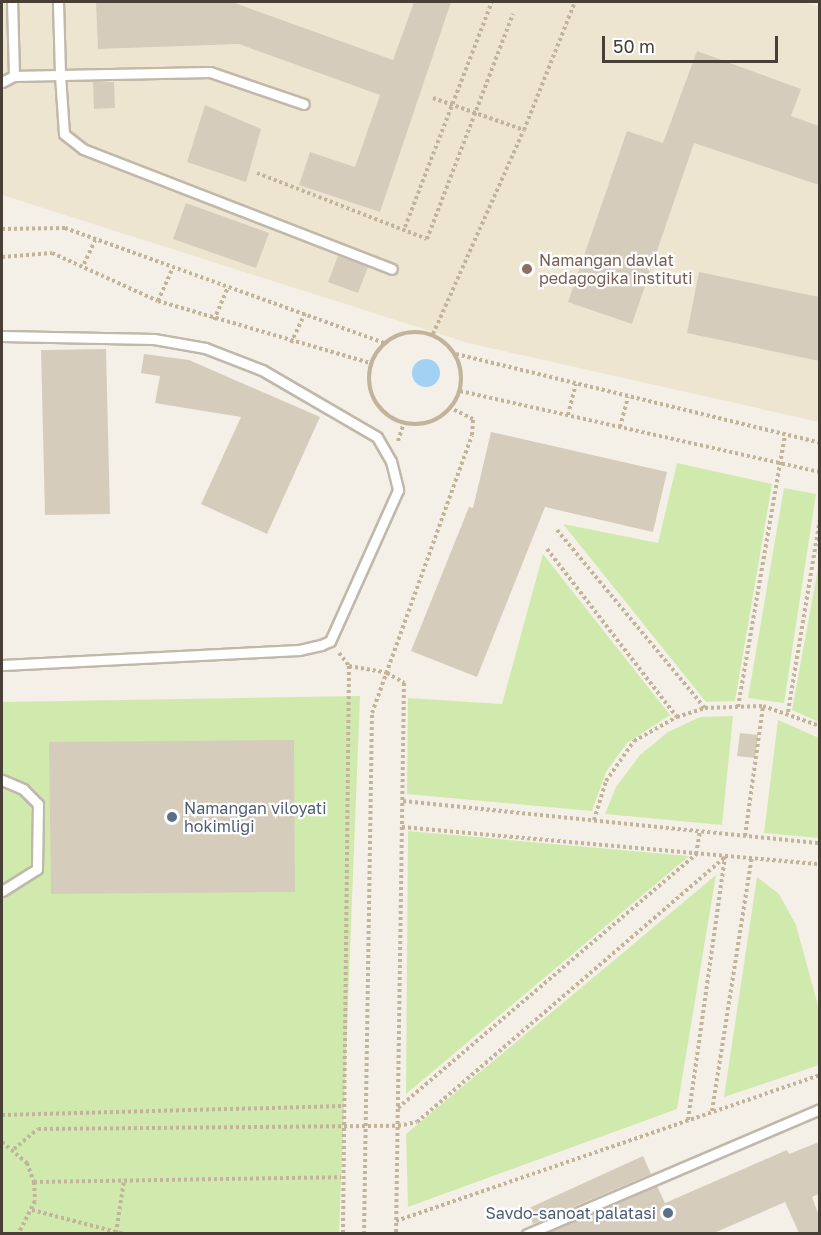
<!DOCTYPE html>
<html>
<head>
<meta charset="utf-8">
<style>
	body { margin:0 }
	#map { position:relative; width:821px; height:1235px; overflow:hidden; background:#f4f0e7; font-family:"Golos Text",sans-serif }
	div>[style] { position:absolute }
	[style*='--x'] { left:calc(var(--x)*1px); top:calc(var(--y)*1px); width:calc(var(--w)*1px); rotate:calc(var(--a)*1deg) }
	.education>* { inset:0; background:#eee5d1 }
	.green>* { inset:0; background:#d0eaae }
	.water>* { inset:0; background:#a1d2f3 }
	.round { border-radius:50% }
	.building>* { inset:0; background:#d6ccbc }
	.path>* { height:4px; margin-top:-2px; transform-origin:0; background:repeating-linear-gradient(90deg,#c2b49a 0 3px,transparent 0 6px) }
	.path>.ring { margin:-2px; padding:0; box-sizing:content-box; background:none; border:4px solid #c2b49a; border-radius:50% }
	.roads { filter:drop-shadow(2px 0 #c0b8a9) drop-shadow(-2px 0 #c0b8a9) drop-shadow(0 2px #c0b8a9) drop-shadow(0 -2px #c0b8a9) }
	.service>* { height:9px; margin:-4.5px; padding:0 4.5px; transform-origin:4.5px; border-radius:4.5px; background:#fff }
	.dots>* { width:16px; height:16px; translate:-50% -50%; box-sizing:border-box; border:3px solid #fff; border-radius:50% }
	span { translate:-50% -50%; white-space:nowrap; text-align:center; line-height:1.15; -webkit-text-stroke:4.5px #fff; paint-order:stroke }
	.education-label { font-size:16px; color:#785e54 }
	.left { translate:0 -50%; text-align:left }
	.service-label { font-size:16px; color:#4e5e75 }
	.right { translate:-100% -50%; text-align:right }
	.frame { position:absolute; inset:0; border:3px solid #484036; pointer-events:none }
	.scale { position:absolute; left:602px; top:36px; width:176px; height:27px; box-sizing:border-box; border:3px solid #484036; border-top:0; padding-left:8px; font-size:18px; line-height:21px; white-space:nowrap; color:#484036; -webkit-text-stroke:4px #fff; paint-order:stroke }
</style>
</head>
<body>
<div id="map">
	<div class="education">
		<i style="clip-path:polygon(2px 2px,803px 2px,820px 7px,819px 422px,468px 343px,2px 195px)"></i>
	</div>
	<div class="green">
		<i style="clip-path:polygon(677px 463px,772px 484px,735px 701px,706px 702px,563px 524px,658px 543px)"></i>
		<i style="clip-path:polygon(784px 488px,816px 494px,784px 703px,748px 698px)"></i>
		<i style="clip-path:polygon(543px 554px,670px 715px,627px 743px,606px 772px,592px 811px,407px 794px,408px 698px,502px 704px)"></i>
		<i style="clip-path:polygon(819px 563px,820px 722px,819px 722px,792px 710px)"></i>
		<i style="clip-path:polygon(360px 696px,339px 1233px,2px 1233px,2px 702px)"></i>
		<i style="clip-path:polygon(733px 716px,722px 825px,605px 814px,616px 787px,640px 755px,668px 732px,700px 717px)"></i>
		<i style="clip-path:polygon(778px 720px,819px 738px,819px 838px,764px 833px)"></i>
		<i style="clip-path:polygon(408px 831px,689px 856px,406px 1094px)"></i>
		<i style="clip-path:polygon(716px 875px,677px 1109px,408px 1207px,406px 1134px)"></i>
		<i style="clip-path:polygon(757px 877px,779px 894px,796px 925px,819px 1009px,819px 1065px,724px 1097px)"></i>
	</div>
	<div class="water">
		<i class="round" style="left:412px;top:359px;width:28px;height:28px"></i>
	</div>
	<div class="building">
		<i style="clip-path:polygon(96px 2px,232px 2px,393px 60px,414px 2px,451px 2px,380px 212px,299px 185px,310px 152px,355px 167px,380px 95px,239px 44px,98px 49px)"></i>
		<i style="clip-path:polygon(697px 51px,801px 89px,791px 116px,819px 126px,819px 185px,694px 143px,632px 324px,568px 302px,627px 131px,663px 143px)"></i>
		<i style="clip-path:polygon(93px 82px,114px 82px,115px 108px,94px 109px)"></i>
		<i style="clip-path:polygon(205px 105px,261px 129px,246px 182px,187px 162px)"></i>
		<i style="clip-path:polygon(186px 203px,269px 233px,256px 268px,173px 239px)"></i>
		<i style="clip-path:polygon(338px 256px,368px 267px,358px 293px,328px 282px)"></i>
		<i style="clip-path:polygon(699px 272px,819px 297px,819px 361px,687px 333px)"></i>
		<i style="clip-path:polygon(106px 349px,110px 514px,45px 515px,41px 350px)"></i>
		<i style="clip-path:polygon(144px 354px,189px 360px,320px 417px,267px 534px,201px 504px,241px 417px,155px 403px,160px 376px,141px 373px)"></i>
		<i style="clip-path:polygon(491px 432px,667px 472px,653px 532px,545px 507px,477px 677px,411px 651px,469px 507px,473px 508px)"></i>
		<i style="clip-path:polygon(740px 733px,758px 735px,755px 758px,737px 756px)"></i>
		<i style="clip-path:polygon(294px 740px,295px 892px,51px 894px,49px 742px)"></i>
		<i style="clip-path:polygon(819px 1142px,819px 1194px,812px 1197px,819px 1216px,819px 1233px,799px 1233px,785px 1202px,714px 1233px,545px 1233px,657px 1186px,665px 1203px,787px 1150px,789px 1154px)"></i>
		<i style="clip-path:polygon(643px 1156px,651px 1174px,533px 1224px,527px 1209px)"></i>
	</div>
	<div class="path">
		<i style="--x:433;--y:98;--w:96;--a:19.4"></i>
		<i style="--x:257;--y:173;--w:182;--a:21.2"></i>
		<i style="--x:427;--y:239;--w:241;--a:-69.1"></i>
		<i style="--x:405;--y:227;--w:241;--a:-68.9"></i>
		<i style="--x:2;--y:229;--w:63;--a:-0.9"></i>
		<i style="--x:65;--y:228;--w:342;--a:19.8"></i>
		<i style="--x:2;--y:257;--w:50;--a:-4.6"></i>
		<i style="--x:52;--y:253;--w:116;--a:24.4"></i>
		<i style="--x:158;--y:301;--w:221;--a:16.3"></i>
		<i style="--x:84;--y:264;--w:26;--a:-65"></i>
		<i style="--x:158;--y:301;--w:34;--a:-66"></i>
		<i style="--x:214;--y:320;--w:36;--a:-67"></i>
		<i class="ring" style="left:369px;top:332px;width:88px;height:88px"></i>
		<i style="--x:433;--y:334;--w:223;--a:-66"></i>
		<i style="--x:524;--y:130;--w:138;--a:-68.3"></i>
		<i style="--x:291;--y:343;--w:33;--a:-65"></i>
		<i style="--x:456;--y:354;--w:375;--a:13.7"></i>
		<i style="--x:460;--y:391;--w:369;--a:12.7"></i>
		<i style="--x:568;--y:415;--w:32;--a:-76"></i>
		<i style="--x:620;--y:427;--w:31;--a:-75"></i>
		<i style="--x:398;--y:441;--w:19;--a:-72"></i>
		<i style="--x:557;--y:530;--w:231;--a:50.3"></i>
		<i style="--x:547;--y:549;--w:212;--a:52.3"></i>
		<i style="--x:339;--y:653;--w:16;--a:52"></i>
		<i style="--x:349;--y:666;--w:568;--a:90.61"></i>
		<i style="--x:349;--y:666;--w:39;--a:10"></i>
		<i style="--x:387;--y:673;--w:20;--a:30"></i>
		<i style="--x:404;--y:683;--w:551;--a:90.83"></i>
		<i style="--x:738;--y:707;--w:275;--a:-80.2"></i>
		<i style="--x:788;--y:712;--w:196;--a:-80.6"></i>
		<i style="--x:403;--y:801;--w:419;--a:5.8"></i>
		<i style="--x:594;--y:820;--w:41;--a:-72.9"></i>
		<i style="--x:606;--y:781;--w:49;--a:-55"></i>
		<i style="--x:634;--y:741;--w:49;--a:-29.2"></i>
		<i style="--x:677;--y:717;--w:29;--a:-18"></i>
		<i style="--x:705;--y:708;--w:58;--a:-2"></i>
		<i style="--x:763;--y:706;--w:60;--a:19.3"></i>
		<i style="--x:402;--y:827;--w:420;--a:5.1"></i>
		<i style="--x:745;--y:836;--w:131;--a:-82.1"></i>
		<i style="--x:398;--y:1108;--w:392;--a:-40.4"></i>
		<i style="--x:696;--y:854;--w:23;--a:-80"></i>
		<i style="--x:712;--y:1111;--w:257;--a:-81.1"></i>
		<i style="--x:2;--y:1115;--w:340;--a:-1.5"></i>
		<i style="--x:688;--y:1120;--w:266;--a:-82"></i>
		<i style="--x:2;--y:1142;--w:33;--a:40"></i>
		<i style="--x:27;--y:1163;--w:20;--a:70"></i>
		<i style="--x:34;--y:1182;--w:19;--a:87"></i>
		<i style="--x:35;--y:1201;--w:37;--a:117"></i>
		<i style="--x:14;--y:1149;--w:31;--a:-40"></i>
		<i style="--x:38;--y:1129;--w:360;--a:-0.5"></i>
		<i style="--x:398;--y:1126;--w:19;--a:-12"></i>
		<i style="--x:417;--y:1122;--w:406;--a:-40.7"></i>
		<i style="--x:34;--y:1182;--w:307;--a:-0.9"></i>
		<i style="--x:32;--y:1210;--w:95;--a:14.6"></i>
		<i style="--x:396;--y:1221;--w:448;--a:-19"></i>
		<i style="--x:116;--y:1233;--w:54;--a:-81.4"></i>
		<i style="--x:364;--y:1234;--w:521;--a:-89.12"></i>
		<i style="--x:372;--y:713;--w:295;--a:-70.2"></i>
		<i style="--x:472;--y:435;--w:16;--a:-86"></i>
		<i style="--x:473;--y:419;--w:25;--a:-154"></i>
	</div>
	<div class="roads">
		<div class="service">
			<i style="--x:58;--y:2;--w:73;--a:88.4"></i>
			<i style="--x:60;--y:75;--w:150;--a:-1.1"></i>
			<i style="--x:210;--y:72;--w:99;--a:18.8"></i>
			<i style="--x:14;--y:76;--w:46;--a:-1.2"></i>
			<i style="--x:60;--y:75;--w:59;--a:86.1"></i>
			<i style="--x:64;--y:134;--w:24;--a:38"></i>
			<i style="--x:83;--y:149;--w:331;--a:21.2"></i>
			<i style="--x:2;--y:82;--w:13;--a:-27"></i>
			<i style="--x:14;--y:76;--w:74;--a:-91.5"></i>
			<i style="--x:2;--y:336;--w:152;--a:1.1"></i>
			<i style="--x:154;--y:339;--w:52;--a:10"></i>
			<i style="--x:205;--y:348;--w:61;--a:21.1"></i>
			<i style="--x:262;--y:370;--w:133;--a:30.2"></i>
			<i style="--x:377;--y:437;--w:28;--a:60"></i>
			<i style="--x:391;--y:461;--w:30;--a:76"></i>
			<i style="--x:398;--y:490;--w:166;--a:114.2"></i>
			<i style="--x:330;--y:641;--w:10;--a:156"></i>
			<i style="--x:321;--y:645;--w:23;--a:167"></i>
			<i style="--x:299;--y:650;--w:297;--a:177.1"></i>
			<i style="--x:2;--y:780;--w:23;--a:23"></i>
			<i style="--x:23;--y:789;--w:21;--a:45"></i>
			<i style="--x:38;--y:804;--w:65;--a:90.9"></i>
			<i style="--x:37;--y:869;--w:41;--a:147.8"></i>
			<i style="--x:527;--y:1234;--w:319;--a:-23.1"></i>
		</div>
	</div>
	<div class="dots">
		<i style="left:527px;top:269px;background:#8d6e63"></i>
		<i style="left:172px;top:817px;background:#5c6f8a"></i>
		<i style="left:668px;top:1213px;background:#5c6f8a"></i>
	</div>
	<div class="education-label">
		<span class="left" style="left:539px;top:269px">Namangan davlat<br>pedagogika instituti</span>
	</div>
	<div class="service-label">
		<span class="left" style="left:184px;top:817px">Namangan viloyati<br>hokimligi</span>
		<span class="right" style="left:656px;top:1213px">Savdo-sanoat palatasi</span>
	</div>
	<div class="frame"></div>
	<div class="scale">50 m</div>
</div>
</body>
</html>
